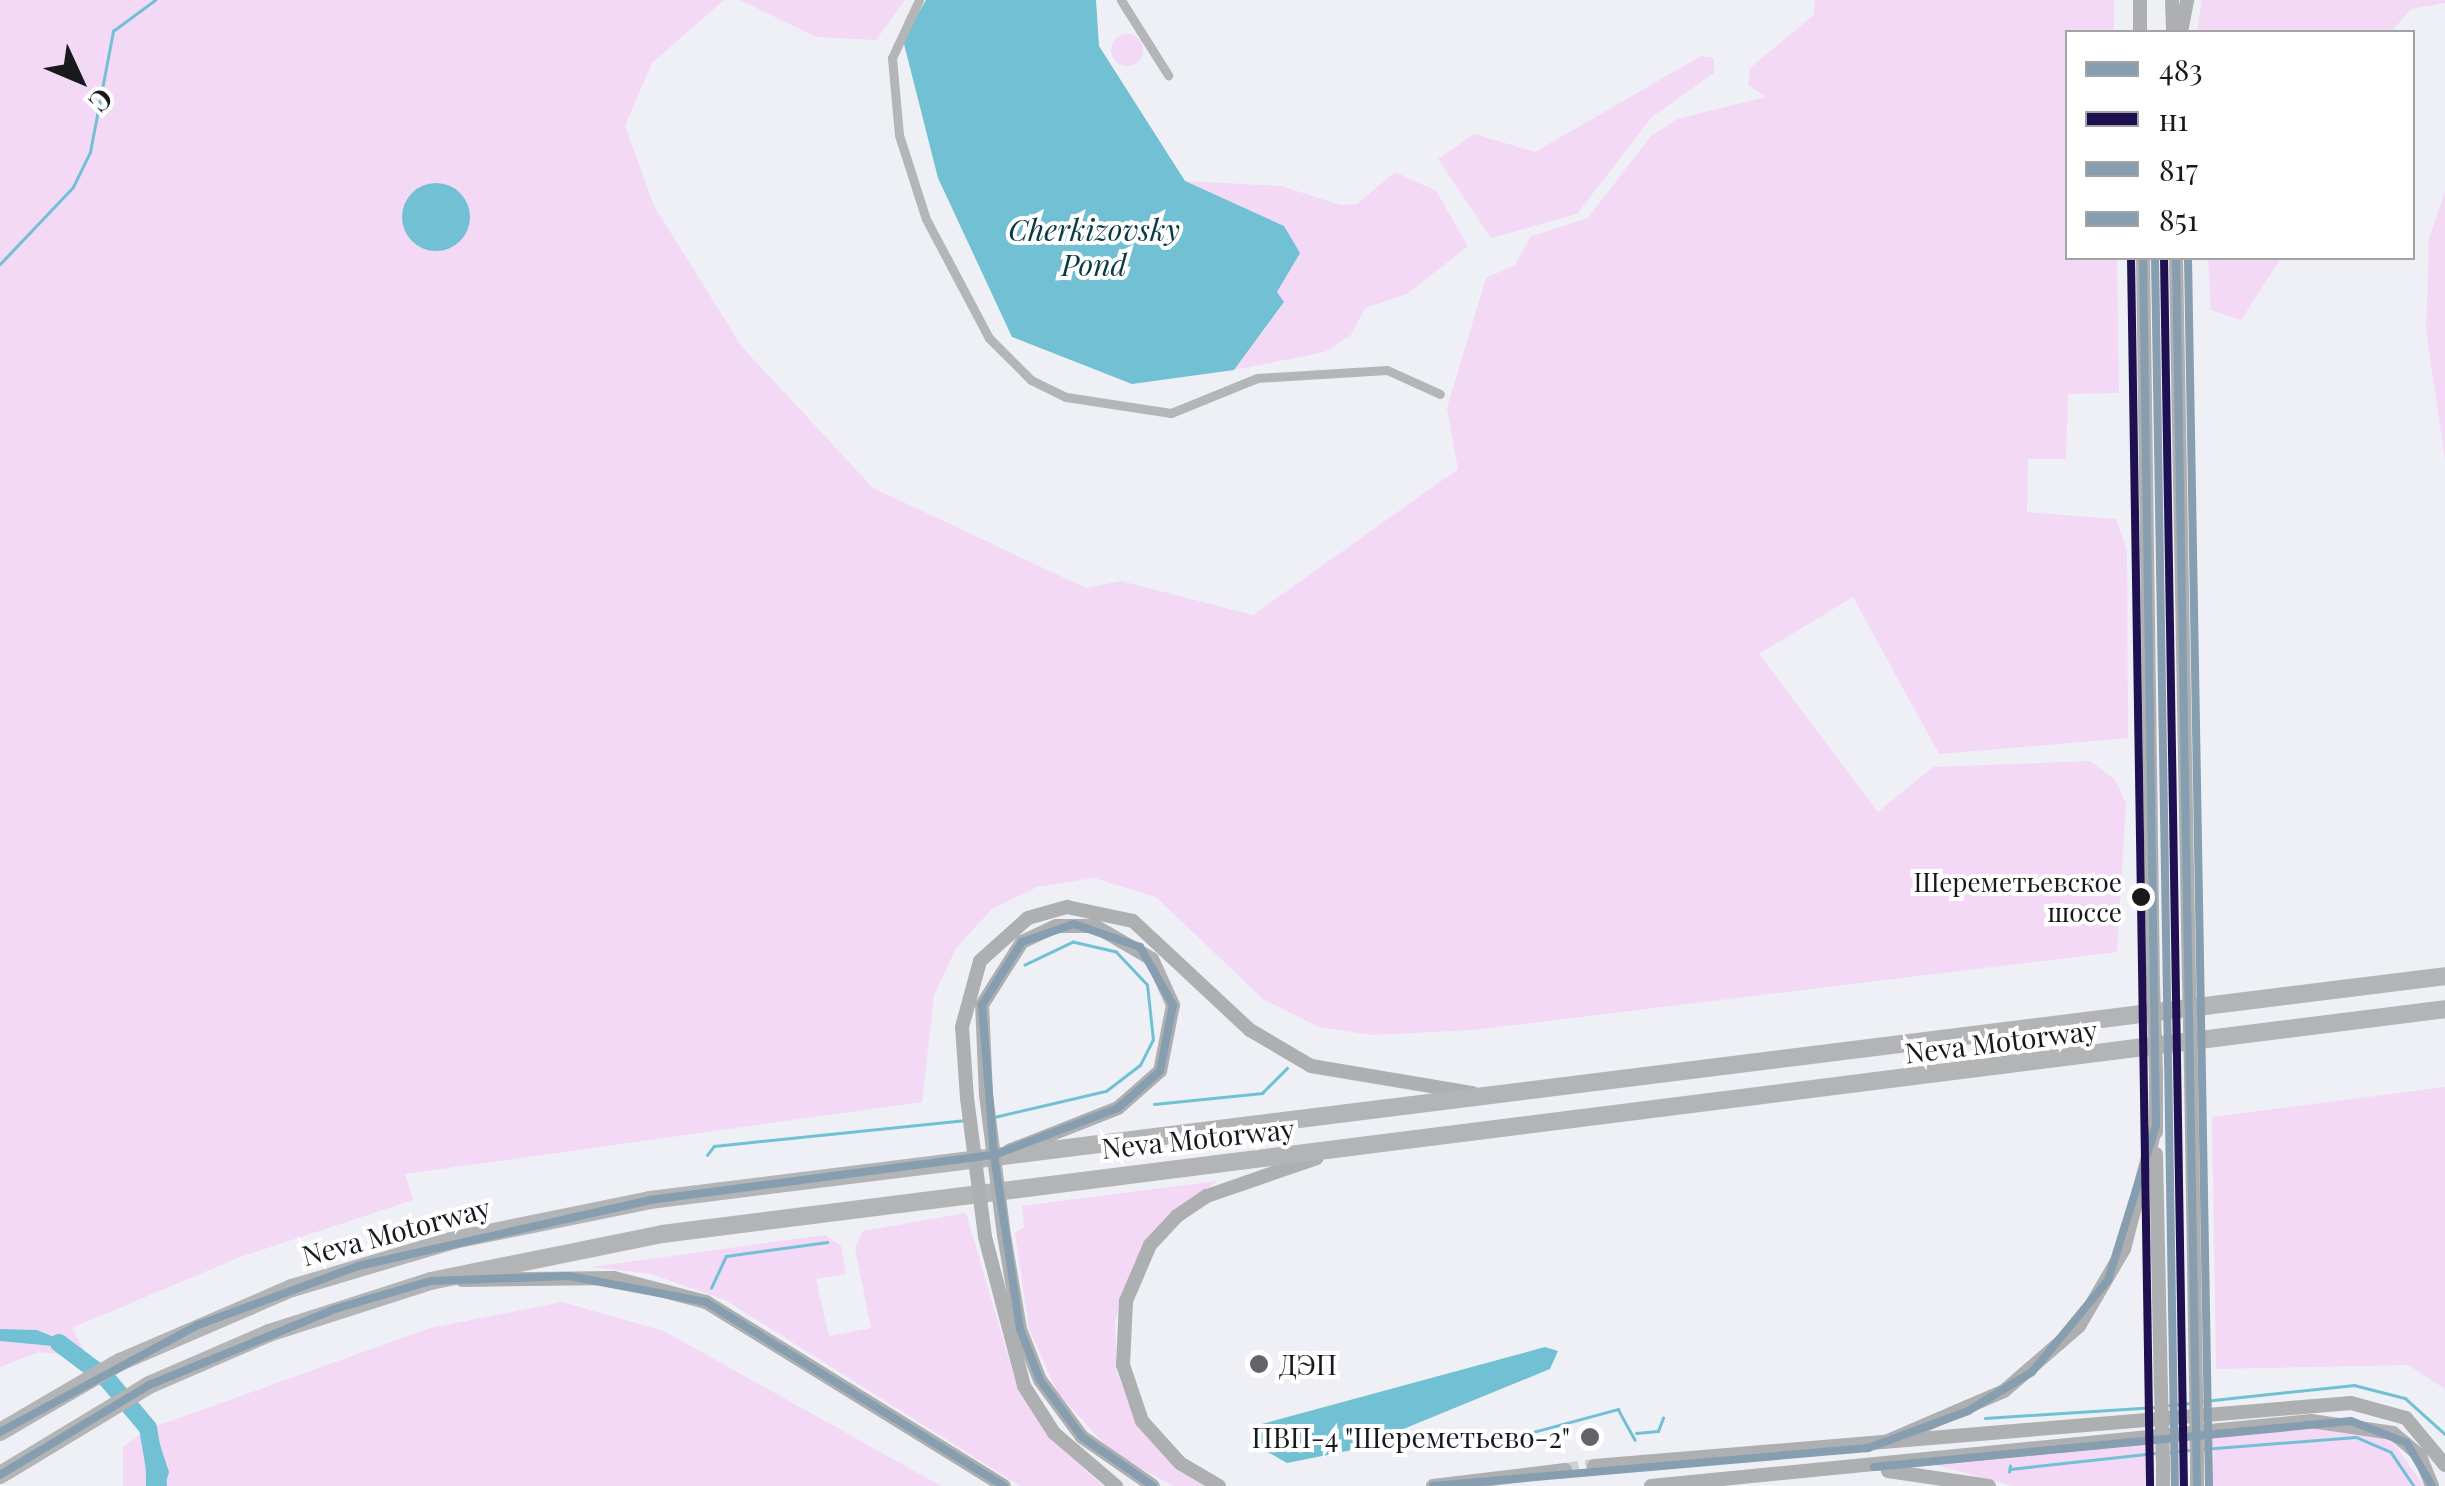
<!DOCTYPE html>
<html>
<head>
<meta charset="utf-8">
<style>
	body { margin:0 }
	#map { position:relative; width:2445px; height:1486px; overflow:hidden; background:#eef0f6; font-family:"Playfair Display",serif }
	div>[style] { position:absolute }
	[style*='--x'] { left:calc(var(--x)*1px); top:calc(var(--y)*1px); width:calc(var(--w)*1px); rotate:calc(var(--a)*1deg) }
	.green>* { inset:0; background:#f3d9f5 }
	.round { border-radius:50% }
	.water>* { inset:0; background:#71c0d4 }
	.stream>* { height:2.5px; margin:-1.25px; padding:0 1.25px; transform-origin:1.25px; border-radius:1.25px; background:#71c0d4 }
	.river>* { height:18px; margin:-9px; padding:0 9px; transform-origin:9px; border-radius:9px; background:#71c0d4 }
	.primary-tunnel>* { height:14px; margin-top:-7px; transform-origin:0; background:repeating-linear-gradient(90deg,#ced0d5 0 14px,transparent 0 21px) }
	.street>* { height:9px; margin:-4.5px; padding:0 4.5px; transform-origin:4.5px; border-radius:4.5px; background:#b4b5b7 }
	.primary>* { height:14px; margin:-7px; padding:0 7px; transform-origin:7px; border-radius:7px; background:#adafb1 }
	.highway>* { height:18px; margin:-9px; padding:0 9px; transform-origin:9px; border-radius:9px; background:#b2b4b6 }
	.primary-bridge>* { height:14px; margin:-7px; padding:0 7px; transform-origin:7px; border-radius:7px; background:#adafb1 }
	.bus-1>* { height:8px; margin:-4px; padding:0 4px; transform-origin:4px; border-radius:4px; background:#869eb0 }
	.bus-2>* { height:8px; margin:-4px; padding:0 4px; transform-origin:4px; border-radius:4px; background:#1f1051 }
	.bus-3>* { height:8px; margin:-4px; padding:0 4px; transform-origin:4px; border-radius:4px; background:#869eb0 }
	.bus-4>* { height:8px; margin:-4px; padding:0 4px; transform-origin:4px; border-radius:4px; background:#869eb0 }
	.dots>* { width:28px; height:28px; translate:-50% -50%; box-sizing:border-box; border:5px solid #fff; border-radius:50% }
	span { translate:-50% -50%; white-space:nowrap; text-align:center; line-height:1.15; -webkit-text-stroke:8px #fff; paint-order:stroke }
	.bus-label { font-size:26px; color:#18191d }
	.right { translate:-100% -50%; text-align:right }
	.street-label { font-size:28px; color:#18191d }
	.poi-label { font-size:28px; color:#18191d }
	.left { translate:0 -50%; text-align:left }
	.water-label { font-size:30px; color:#073b46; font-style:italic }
	.legend { position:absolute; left:2065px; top:30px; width:350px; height:230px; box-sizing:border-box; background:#fff; border:2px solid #a3a3a5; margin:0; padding:12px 18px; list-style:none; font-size:30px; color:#18191d }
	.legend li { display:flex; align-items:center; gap:20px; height:50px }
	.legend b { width:50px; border:2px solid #a3a3a5 }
	.north { position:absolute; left:30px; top:30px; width:100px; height:100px; -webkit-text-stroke:8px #fff; paint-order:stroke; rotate:134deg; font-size:28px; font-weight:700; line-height:40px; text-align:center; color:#18191d }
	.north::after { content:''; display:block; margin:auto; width:35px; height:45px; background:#18191d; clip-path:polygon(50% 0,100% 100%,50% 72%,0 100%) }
</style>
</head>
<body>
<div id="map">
	<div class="green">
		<i style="clip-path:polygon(0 0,724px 0,652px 63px,625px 126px,654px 206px,742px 347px,873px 488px,1086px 588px,1121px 581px,1253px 615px,1458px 469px,1447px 408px,1486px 278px,1515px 265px,1530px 237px,1588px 218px,1650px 137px,1677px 119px,1766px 97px,1748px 85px,1750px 68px,1814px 15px,1815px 0,2114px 0,2114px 32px,2068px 32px,2068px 258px,2117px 258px,2119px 393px,2068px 394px,2066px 459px,2028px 459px,2027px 512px,2116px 519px,2127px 551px,2128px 738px,1939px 754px,1853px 597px,1759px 654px,1878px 812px,1933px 767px,2090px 761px,2115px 780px,2126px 804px,2117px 952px,1473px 1030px,1373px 1035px,1319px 1027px,1264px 1000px,1156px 897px,1094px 878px,1037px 887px,992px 909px,956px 948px,934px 996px,922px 1102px,405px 1174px,413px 1200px,240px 1257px,72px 1328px,83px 1349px,37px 1330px,0 1329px)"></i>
		<i style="clip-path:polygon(740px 0,905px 0,876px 40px,816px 37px)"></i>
		<i style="clip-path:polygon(2202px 0,2445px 0,2445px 3px,2411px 9px,2391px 32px,2197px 32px)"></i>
		<i class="round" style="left:1111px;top:34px;width:32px;height:32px"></i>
		<i style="clip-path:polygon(1701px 56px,1714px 58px,1714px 73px,1652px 117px,1577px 214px,1491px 238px,1438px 159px,1474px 134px,1535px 152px)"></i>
		<i style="clip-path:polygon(1395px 172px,1436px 191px,1468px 246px,1407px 294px,1365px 308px,1351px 335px,1325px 352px,1234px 370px,1284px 303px,1185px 181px,1281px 186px,1341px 205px,1357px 204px)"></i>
		<i style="clip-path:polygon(2445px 191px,2445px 460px,2426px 329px,2429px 239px)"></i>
		<i style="clip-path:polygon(2208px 258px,2281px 258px,2241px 320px,2211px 310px)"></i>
		<i style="clip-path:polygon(2445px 1087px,2445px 1389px,2408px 1365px,2216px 1369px,2212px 1117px)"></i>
		<i style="clip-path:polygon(1217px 1181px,1148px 1238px,1115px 1320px,1117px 1373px,1137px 1424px,1204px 1486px,1174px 1486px,1116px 1456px,1058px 1394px,1029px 1328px,1015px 1233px,1024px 1227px,1022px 1206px)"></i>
		<i style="clip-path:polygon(966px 1213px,1018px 1390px,1049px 1437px,1103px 1486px,1020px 1486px,725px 1300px,651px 1274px,591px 1267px,825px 1235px,841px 1246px,846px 1274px,816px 1279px,829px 1336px,871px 1328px,855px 1248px,863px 1231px)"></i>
		<i style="clip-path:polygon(562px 1302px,664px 1331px,941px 1486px,165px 1486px,154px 1427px,430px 1328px)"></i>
		<i style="clip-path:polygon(0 1341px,60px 1347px,71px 1355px,39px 1352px,0 1367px)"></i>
		<i style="clip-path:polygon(2313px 1427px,2390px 1438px,2424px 1486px,2210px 1486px,2215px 1447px,2145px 1452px,2153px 1486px,2013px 1486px,1936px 1465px)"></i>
		<i style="clip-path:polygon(145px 1431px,146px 1486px,123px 1486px,123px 1447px)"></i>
	</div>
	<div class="water">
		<i style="clip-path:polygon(926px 0,1096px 0,1099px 46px,1185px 181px,1284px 226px,1300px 253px,1277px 292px,1284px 302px,1234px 370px,1132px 384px,1012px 337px,938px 178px,903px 40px)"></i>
		<i class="round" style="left:402px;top:183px;width:68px;height:68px"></i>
		<i style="clip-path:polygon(0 1329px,37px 1330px,83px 1349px,0 1341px)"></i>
		<i style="clip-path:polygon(1545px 1347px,1558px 1351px,1550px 1369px,1352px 1450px,1287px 1463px,1257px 1446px,1262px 1424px)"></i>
		<i style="clip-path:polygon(154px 1427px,169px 1472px,165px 1486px,146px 1486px,145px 1431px)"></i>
	</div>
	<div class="stream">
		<i style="--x:0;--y:264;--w:106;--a:-46.5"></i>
		<i style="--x:73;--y:187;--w:39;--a:-64"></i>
		<i style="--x:90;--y:152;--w:123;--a:-79.2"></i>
		<i style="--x:113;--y:31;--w:52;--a:-36.4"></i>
		<i style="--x:1154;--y:1104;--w:109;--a:-5.8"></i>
		<i style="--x:1262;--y:1093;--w:35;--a:-45"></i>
		<i style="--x:994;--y:1117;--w:115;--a:-13.1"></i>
		<i style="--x:1106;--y:1091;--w:43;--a:-37.4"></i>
		<i style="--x:1140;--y:1065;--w:28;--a:-63"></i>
		<i style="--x:1153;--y:1040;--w:55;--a:-96.2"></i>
		<i style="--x:1147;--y:985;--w:45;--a:-133.2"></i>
		<i style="--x:1116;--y:952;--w:44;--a:-166.9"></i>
		<i style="--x:1073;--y:942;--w:53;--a:154.4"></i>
		<i style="--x:707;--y:1155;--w:11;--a:-52"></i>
		<i style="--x:714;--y:1146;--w:253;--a:-5.9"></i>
		<i style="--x:711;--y:1288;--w:35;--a:-65"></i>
		<i style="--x:726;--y:1256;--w:102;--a:-7.9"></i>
		<i style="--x:2204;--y:1401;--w:151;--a:-6.1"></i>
		<i style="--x:2354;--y:1385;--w:53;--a:14.3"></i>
		<i style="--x:2405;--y:1398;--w:54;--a:42"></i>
		<i style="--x:2169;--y:1405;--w:22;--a:-5"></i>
		<i style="--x:1985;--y:1418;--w:171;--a:-3.7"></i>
		<i style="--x:1636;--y:1433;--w:22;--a:-5"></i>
		<i style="--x:1658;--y:1431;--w:14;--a:-69"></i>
		<i style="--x:1485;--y:1445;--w:138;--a:-15.1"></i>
		<i style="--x:1618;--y:1409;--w:35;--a:61"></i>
		<i style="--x:2203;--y:1449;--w:153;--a:-4.5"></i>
		<i style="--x:2356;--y:1437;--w:38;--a:23"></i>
		<i style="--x:2391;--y:1452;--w:41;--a:55.9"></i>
		<i style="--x:2168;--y:1452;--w:22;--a:-5"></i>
		<i style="--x:2010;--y:1469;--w:146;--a:-6.3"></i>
		<i style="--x:2009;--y:1472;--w:6;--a:-81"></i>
	</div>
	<div class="river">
		<i style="--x:59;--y:1343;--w:60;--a:36.9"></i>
		<i style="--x:107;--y:1379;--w:64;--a:50.1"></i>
		<i style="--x:148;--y:1428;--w:59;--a:80.2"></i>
	</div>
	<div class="primary-tunnel">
		<i style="--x:1565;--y:1470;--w:29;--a:-8"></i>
	</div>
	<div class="street">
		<i style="--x:919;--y:0;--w:64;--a:115"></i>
		<i style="--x:892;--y:58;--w:77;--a:84.8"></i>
		<i style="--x:899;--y:135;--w:88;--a:72.2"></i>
		<i style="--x:926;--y:219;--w:135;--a:62.1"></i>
		<i style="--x:989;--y:338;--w:59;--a:45"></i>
		<i style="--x:1031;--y:380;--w:39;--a:26"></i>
		<i style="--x:1066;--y:397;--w:106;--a:8.7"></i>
		<i style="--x:1171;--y:413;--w:93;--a:-22.1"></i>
		<i style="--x:1257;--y:378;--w:130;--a:-3.5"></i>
		<i style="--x:1387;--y:370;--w:58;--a:24.4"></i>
		<i style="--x:1121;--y:0;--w:89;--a:57.9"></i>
	</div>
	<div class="primary">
		<i style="--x:2140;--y:0;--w:32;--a:90"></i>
		<i style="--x:2172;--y:0;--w:32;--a:88"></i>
		<i style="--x:2181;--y:32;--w:33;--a:-79"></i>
		<i style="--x:2143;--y:258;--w:725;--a:89.21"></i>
		<i style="--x:2176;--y:258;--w:721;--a:88.97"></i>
		<i style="--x:2191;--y:1072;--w:314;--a:89.1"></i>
		<i style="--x:2156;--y:1073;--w:59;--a:90"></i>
		<i style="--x:986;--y:1095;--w:90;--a:-92.5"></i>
		<i style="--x:982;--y:1005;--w:75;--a:-57.6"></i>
		<i style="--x:1022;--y:942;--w:38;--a:-25"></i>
		<i style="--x:1057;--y:926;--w:38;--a:0"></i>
		<i style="--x:1095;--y:926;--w:66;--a:30.1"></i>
		<i style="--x:1152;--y:959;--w:51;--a:65.5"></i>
		<i style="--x:1173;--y:1005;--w:67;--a:101.1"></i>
		<i style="--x:1160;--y:1071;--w:56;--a:138.6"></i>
		<i style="--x:1118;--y:1108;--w:117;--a:158.5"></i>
		<i style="--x:967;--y:1098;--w:71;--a:-94"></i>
		<i style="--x:962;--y:1027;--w:68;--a:-74.7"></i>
		<i style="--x:980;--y:961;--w:64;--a:-41.9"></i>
		<i style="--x:1028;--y:918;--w:41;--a:-15.8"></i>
		<i style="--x:1067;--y:907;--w:67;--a:12"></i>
		<i style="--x:1133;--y:921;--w:160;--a:43"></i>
		<i style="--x:1250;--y:1030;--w:71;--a:30.5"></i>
		<i style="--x:1311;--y:1066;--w:164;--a:9.5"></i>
		<i style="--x:2156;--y:1154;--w:235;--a:88.8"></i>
		<i style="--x:1004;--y:1235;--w:95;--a:80.3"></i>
		<i style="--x:1020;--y:1329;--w:55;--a:68.6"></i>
		<i style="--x:1040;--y:1380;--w:71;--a:53.6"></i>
		<i style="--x:1082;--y:1437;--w:86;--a:34.6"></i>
		<i style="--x:985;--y:1237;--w:154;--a:75.3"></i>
		<i style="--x:1024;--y:1386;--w:56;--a:57.4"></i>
		<i style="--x:1054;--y:1433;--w:82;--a:40.5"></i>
		<i style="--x:462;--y:1280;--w:152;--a:-0.8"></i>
		<i style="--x:614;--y:1278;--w:95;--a:14.6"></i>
		<i style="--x:706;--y:1302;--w:350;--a:31.7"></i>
		<i style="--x:1888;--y:1441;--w:126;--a:-23.3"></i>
		<i style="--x:2004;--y:1391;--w:99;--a:-40.9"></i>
		<i style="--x:2079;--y:1326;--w:89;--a:-59.7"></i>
		<i style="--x:2124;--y:1249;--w:127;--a:-75.4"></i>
		<i style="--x:2197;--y:1459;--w:27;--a:90"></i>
		<i style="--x:2163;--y:1463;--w:23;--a:90"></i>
		<i style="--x:1594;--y:1466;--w:760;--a:-4.76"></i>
		<i style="--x:2351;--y:1403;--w:57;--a:15.3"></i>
		<i style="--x:2406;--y:1418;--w:61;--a:50.3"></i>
		<i style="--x:1888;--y:1471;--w:102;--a:8.4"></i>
		<i style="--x:1219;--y:1486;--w:45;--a:-149.5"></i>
		<i style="--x:1180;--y:1463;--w:57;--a:-132.1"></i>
		<i style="--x:1142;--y:1421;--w:59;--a:-108.7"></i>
		<i style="--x:1123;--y:1365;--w:64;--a:-87.3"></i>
		<i style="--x:1126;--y:1301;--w:61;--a:-66.8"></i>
		<i style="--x:1150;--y:1245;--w:40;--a:-47"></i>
		<i style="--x:1177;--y:1216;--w:36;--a:-34"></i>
		<i style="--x:1207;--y:1196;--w:116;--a:-19.1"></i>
		<i style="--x:1433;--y:1486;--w:133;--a:-6.9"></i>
		<i style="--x:1651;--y:1486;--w:663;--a:-5.62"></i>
		<i style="--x:2311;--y:1421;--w:83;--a:8.3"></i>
		<i style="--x:2393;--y:1433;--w:35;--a:40"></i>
		<i style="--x:2420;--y:1456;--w:32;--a:68"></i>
	</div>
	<div class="highway">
		<i style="--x:0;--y:1432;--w:139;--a:-30.3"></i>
		<i style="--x:120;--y:1362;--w:187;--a:-23.3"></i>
		<i style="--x:292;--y:1288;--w:169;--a:-16.5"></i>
		<i style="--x:454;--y:1240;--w:200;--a:-11.5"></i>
		<i style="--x:650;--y:1200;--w:1809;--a:-7.11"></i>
		<i style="--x:0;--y:1475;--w:174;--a:-31.1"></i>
		<i style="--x:149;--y:1385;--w:131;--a:-23.4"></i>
		<i style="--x:269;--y:1333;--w:170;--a:-17.8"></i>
		<i style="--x:431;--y:1281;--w:236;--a:-11.5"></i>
		<i style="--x:662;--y:1234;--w:1797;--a:-7.19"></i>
	</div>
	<div class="primary-bridge">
		<i style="--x:2189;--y:979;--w:93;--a:88.8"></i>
		<i style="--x:2153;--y:983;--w:90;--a:88.1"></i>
		<i style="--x:986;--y:1095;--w:141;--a:82.7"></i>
		<i style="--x:967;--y:1098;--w:140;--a:82.6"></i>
		<i style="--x:2196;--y:1386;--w:73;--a:89.2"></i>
		<i style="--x:2161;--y:1389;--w:74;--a:88.5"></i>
	</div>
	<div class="bus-1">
		<i style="--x:2176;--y:258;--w:1228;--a:89.02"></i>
		<i style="--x:1074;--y:924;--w:70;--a:19.2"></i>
		<i style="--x:1140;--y:947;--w:67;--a:60.4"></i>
		<i style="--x:1173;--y:1005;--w:67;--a:101.1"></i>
		<i style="--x:1160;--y:1071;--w:56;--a:138.6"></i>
		<i style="--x:1118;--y:1108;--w:133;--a:159.2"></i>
		<i style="--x:994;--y:1155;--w:150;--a:-94.6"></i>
		<i style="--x:982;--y:1005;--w:75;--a:-57.6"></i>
		<i style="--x:1022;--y:942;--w:55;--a:-19.1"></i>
		<i style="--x:994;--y:1155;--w:176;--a:81.5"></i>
		<i style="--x:1020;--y:1329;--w:55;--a:68.6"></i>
		<i style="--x:1040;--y:1380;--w:71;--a:53.6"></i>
		<i style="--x:1082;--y:1437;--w:86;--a:34.6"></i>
		<i style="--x:0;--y:1432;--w:225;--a:-28.4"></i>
		<i style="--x:198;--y:1325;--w:171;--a:-20.2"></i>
		<i style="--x:358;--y:1266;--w:299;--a:-12.7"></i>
		<i style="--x:650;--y:1200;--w:347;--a:-7.5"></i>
		<i style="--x:1874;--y:1467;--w:479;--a:-5.5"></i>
		<i style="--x:2351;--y:1421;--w:60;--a:21.4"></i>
		<i style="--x:2407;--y:1443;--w:50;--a:59.8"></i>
		<i style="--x:0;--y:1475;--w:174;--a:-31.1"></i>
		<i style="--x:149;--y:1385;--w:201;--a:-22.2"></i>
		<i style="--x:335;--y:1309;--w:100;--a:-16.3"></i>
		<i style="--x:431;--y:1281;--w:138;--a:-2.1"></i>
		<i style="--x:569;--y:1276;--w:139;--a:10.7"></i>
		<i style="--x:706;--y:1302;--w:350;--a:31.7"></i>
		<i style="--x:1433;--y:1486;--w:437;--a:-5"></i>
		<i style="--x:1868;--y:1448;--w:107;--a:-20.3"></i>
		<i style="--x:1968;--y:1411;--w:75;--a:-31.4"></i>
		<i style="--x:2032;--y:1372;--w:119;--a:-50.4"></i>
		<i style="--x:2108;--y:1280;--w:161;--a:-72.7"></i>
		<i style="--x:2156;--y:1126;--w:868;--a:-90.86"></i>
	</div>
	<div class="bus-2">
		<i style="--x:2131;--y:258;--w:1228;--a:89.11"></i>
		<i style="--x:2164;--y:258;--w:1228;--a:89.07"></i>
	</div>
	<div class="bus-3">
		<i style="--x:2188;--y:258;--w:1228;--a:89.02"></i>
	</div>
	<div class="bus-4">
		<i style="--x:2155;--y:258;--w:1228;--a:89.07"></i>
	</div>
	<div class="dots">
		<i style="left:2141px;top:897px;background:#18191d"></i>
		<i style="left:1259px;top:1364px;background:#636469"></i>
		<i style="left:1590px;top:1437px;background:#636469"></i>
	</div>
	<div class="bus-label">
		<span class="right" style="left:2122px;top:897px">Шереметьевское<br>шоссе</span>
	</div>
	<div class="street-label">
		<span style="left:2001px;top:1041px;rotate:-7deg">Neva Motorway</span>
		<span style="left:1198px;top:1138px;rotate:-6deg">Neva Motorway</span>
		<span style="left:396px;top:1231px;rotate:-15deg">Neva Motorway</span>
	</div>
	<div class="poi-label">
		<span class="left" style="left:1279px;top:1364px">ДЭП</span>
		<span class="right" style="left:1570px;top:1437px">ПВП-4 "Шереметьево-2"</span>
	</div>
	<div class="water-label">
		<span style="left:1094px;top:246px">Cherkizovsky<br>Pond</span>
	</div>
	<ul class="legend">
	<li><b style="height:12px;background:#869eb0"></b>483</li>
	<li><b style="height:12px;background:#1f1051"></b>н1</li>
	<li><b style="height:12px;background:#869eb0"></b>817</li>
	<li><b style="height:12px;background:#869eb0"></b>851</li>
	</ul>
	<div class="north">С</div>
</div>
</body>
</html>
